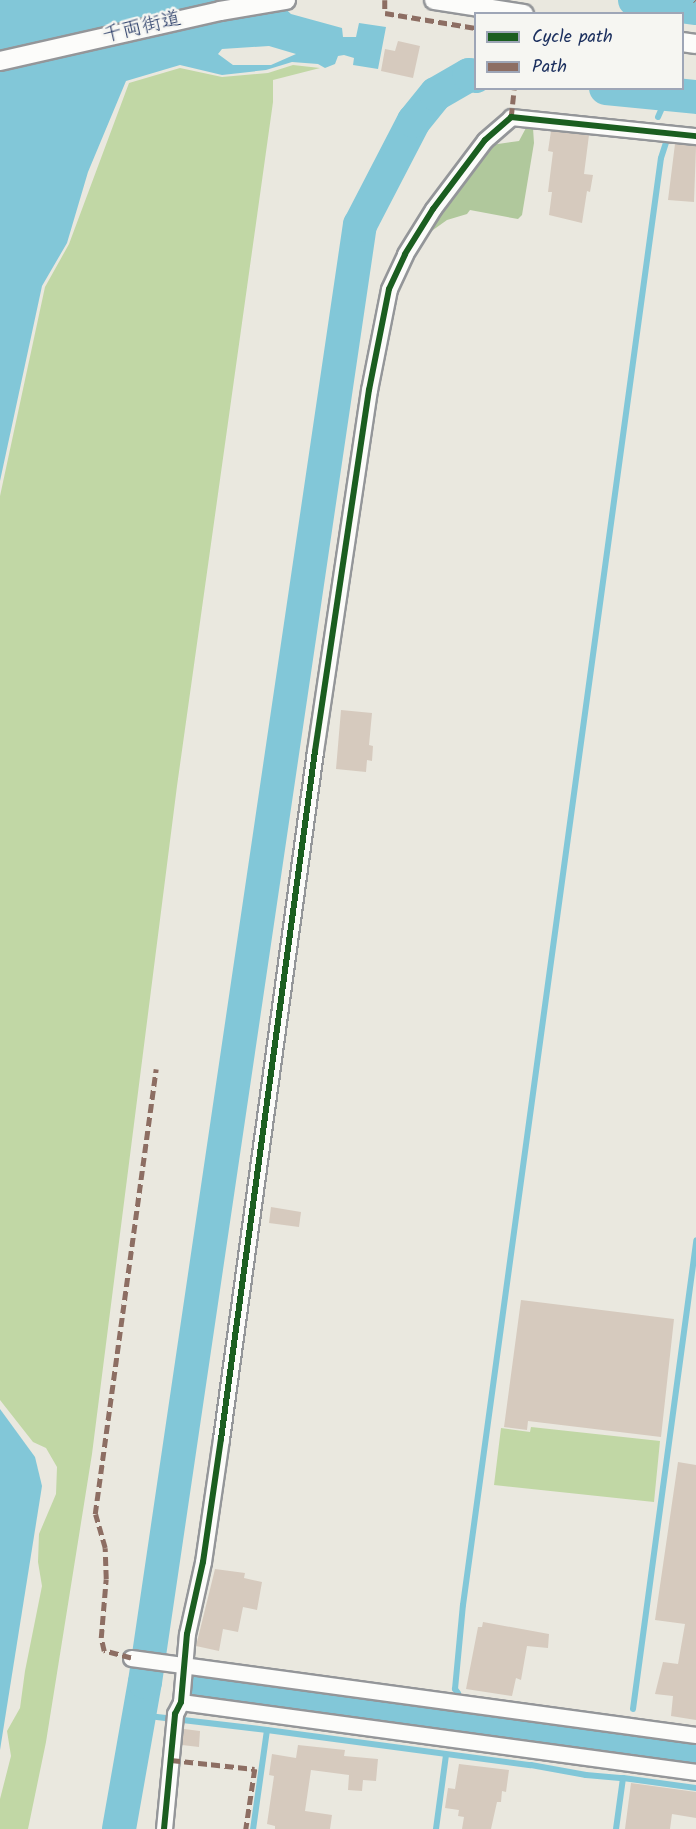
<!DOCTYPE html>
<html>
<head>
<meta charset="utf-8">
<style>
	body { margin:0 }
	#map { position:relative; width:696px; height:1829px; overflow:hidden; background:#eae8df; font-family:Kalam,"Klee One",sans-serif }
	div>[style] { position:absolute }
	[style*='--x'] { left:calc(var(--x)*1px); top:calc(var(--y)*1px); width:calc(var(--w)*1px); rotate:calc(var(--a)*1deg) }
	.green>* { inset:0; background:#c1d7a5 }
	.forest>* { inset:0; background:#b0c89c }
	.water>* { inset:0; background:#82c7d8 }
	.stream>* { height:6px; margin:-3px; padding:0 3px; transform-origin:3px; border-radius:3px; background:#82c7d8 }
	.river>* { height:34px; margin:-17px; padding:0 17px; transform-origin:17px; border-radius:17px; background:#82c7d8 }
	.building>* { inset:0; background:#d6cabe }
	.roads { filter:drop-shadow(2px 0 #949699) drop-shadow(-2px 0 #949699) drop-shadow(0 2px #949699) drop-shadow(0 -2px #949699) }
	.minor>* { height:15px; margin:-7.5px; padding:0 7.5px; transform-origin:7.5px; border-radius:7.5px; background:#fcfcfa }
	.tertiary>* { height:18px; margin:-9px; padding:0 9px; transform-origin:9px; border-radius:9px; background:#fcfcfa }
	.quiet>* { height:4.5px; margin-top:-2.25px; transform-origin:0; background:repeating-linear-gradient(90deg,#8d6e63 0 9px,transparent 0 13.5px) }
	.cycleway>* { height:6px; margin:-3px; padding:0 3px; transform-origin:3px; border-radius:3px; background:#1b5e20 }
	span { translate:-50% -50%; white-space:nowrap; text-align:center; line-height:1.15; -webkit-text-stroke:5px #f6f6f2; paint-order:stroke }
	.street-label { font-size:20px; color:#1b2f5e }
	.legend { position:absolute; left:474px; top:12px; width:210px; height:78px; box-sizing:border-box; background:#f6f6f2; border:2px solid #9ea6b7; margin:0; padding:8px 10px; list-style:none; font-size:18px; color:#1b2f5e }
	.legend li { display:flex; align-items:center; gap:12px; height:30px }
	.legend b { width:30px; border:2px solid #9ea6b7 }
</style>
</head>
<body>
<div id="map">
	<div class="green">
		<i style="clip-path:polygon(293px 65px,320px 68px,273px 80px,273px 102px,177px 786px,92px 1454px,46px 1742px,28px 1829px,0 1829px,0 1799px,11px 1756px,7px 1731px,20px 1708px,25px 1671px,42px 1586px,38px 1562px,39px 1534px,56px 1494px,57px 1467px,46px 1448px,33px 1442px,0 1400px,0 496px,45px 287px,69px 244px,129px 83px,180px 68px,222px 77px,268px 73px)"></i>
		<i style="clip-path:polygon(531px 1427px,660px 1441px,654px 1502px,494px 1485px,501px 1428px,530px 1432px)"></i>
	</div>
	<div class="forest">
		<i style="clip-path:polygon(527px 126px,533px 128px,534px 143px,522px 215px,518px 219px,470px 210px,467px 214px,447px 220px,426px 235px,435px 216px,479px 154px,491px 145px,519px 141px)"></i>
	</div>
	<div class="water">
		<i style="clip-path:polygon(evenodd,0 0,276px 0,291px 14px,342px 28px,343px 37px,356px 37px,359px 23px,386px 27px,378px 69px,353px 65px,354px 58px,344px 55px,338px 56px,335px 64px,325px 68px,318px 64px,292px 62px,266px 70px,222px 75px,180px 65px,126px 81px,88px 172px,67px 243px,42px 286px,0 481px,0 0,269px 46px,296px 54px,271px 65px,233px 65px,218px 54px,222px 49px,269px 46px)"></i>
		<i style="clip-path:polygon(0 1409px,35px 1457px,42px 1486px,0 1750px)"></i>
	</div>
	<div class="stream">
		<i style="--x:658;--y:117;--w:24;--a:-66"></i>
		<i style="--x:458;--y:1693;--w:5;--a:-127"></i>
		<i style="--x:455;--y:1689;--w:84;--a:-84.6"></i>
		<i style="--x:463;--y:1605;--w:1460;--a:-82.21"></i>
		<i style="--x:661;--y:158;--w:16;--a:-72"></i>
		<i style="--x:633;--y:1709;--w:473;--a:-82.3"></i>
		<i style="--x:140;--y:1715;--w:128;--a:6.7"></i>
		<i style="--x:267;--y:1730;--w:100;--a:98"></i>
		<i style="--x:448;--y:1721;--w:16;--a:-52"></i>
		<i style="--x:267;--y:1730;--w:266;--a:7.6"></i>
		<i style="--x:531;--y:1765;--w:56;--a:10.3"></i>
		<i style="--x:586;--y:1775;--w:37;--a:5"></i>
		<i style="--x:623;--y:1778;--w:51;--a:97.8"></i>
		<i style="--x:627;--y:1745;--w:8;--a:-83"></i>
		<i style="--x:623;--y:1778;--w:74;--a:7.8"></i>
		<i style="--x:436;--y:1829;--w:75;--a:-82.3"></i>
	</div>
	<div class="river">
		<i style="--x:635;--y:0;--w:62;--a:7.5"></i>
		<i style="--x:606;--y:88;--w:90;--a:5.7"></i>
		<i style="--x:193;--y:1688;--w:507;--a:7.48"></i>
		<i style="--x:119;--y:1829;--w:149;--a:-80"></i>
		<i style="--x:145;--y:1682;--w:1473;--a:-81.61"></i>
		<i style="--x:360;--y:225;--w:117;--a:-62.6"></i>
		<i style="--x:414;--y:121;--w:35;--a:-51"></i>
		<i style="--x:436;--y:94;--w:38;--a:-30"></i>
		<i style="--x:469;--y:75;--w:7;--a:8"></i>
	</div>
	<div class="building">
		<i style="clip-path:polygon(398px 41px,420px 46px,413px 78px,381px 71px,385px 49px,395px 51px)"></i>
		<i style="clip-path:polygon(551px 131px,589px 135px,584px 174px,593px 175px,590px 192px,587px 191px,582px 223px,549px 215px,552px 192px,548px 192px,553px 152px,548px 151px)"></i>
		<i style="clip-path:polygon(675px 144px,696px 146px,694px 202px,668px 200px)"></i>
		<i style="clip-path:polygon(341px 710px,372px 713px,369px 745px,373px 746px,372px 761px,367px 760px,366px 772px,336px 769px)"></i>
		<i style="clip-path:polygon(271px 1207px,301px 1212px,299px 1227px,269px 1223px)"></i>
		<i style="clip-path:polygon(521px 1300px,674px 1319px,661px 1437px,528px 1421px,527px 1430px,504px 1427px)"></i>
		<i style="clip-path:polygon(678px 1462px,696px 1465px,696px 1720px,671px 1716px,673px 1696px,655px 1694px,663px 1662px,678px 1664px,685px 1624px,655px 1620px)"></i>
		<i style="clip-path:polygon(215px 1569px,245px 1573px,244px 1578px,262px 1582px,257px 1610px,243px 1607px,238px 1632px,223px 1629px,219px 1651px,196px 1646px)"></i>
		<i style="clip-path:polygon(483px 1622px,549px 1634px,548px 1648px,527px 1646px,521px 1680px,516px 1678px,512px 1696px,466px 1689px,478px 1627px,482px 1627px)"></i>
		<i style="clip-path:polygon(184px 1729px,200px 1731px,199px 1747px,182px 1745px)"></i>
		<i style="clip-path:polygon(298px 1745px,345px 1750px,344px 1756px,378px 1759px,376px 1781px,363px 1780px,362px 1791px,348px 1790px,349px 1775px,311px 1770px,305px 1811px,332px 1815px,330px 1829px,275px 1829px,275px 1826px,267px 1824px,274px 1776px,269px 1775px,272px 1754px,296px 1758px)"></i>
		<i style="clip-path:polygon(459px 1764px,509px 1770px,506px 1792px,502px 1791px,501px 1802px,497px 1802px,491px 1829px,462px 1829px,464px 1817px,458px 1816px,459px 1810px,445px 1808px,448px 1788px,455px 1789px)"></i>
		<i style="clip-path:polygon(631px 1783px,696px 1792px,696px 1818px,672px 1814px,670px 1829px,625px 1829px)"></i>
	</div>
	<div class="roads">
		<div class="minor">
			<i style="--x:131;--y:1658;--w:570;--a:7.76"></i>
			<i style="--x:181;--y:1702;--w:520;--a:7.74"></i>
			<i style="--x:164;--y:1829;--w:116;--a:-84.5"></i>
			<i style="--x:175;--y:1714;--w:13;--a:-63"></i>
			<i style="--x:181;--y:1702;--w:68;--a:-85"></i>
			<i style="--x:187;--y:1634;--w:74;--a:-77.5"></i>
			<i style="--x:203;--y:1562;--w:124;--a:-81.7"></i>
			<i style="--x:221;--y:1439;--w:694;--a:-82.22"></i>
			<i style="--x:315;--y:751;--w:365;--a:-81.5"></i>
			<i style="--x:369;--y:390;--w:103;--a:-78.8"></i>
			<i style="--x:389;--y:289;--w:38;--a:-65"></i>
			<i style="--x:405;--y:254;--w:53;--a:-58.1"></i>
			<i style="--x:433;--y:209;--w:86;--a:-53"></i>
			<i style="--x:485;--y:140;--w:35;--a:-41"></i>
			<i style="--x:511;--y:117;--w:186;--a:5.9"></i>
		</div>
		<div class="tertiary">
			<i style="--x:434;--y:0;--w:91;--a:8.8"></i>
			<i style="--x:682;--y:42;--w:14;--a:8"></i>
			<i style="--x:0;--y:61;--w:226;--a:-12.8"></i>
			<i style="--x:220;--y:11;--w:67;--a:-9.5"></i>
		</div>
	</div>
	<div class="quiet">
		<i style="--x:385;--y:0;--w:13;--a:90"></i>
		<i style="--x:385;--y:13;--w:92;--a:9.4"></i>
		<i style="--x:695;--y:0;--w:1;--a:45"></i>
		<i style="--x:511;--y:117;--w:29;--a:-84"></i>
		<i style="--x:131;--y:1658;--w:28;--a:-165"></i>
		<i style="--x:104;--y:1651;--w:13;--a:-103"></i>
		<i style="--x:101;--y:1638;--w:59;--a:-85.2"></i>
		<i style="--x:106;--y:1579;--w:31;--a:-92"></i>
		<i style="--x:105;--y:1548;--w:35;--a:-106"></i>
		<i style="--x:95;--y:1514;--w:449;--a:-82.2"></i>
		<i style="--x:171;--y:1760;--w:84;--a:6.1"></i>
		<i style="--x:255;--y:1769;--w:61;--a:98.5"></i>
	</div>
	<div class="cycleway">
		<i style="--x:164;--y:1829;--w:116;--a:-84.5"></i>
		<i style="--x:175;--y:1714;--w:13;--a:-63"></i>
		<i style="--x:181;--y:1702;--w:68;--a:-85"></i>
		<i style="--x:187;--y:1634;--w:74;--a:-77.5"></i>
		<i style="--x:203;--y:1562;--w:124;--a:-81.7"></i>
		<i style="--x:221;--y:1439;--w:694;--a:-82.22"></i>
		<i style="--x:315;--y:751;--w:365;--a:-81.5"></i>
		<i style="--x:369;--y:390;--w:103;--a:-78.8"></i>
		<i style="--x:389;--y:289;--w:38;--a:-65"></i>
		<i style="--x:405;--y:254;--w:53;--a:-58.1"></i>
		<i style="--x:433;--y:209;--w:86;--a:-53"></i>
		<i style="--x:485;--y:140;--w:35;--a:-41"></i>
		<i style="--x:511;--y:117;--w:186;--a:5.9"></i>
	</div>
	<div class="street-label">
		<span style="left:142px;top:28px;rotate:-13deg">千両街道</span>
	</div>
	<ul class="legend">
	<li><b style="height:8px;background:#1b5e20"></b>Cycle path</li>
	<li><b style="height:8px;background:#8d6e63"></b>Path</li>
	</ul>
</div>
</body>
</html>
